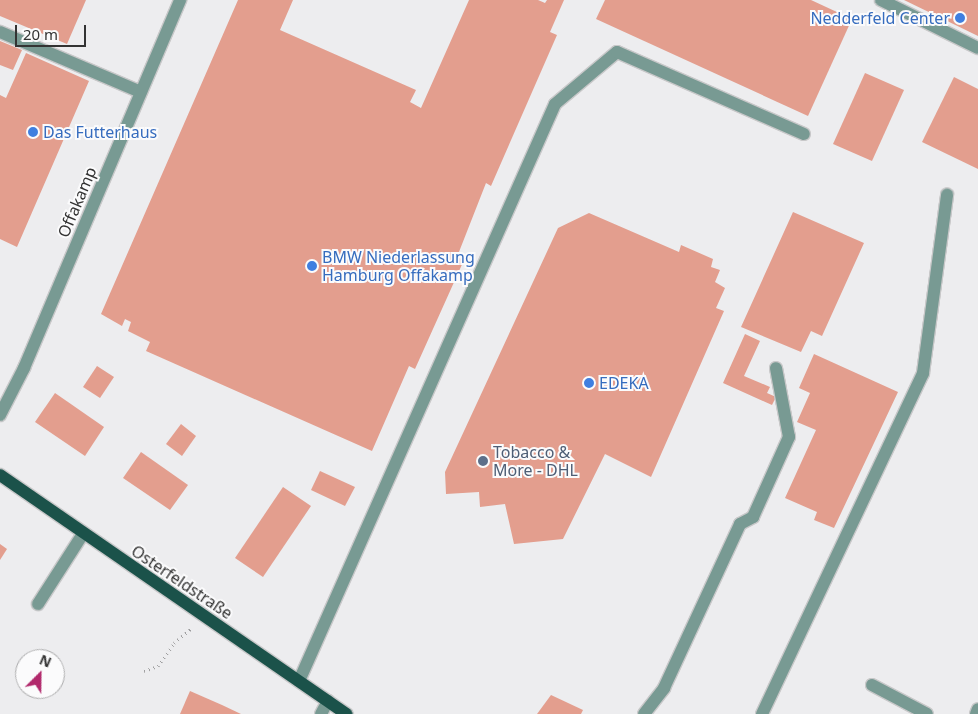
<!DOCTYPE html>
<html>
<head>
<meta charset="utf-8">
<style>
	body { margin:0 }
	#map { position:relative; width:978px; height:714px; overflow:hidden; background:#ededef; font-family:"Noto Sans",sans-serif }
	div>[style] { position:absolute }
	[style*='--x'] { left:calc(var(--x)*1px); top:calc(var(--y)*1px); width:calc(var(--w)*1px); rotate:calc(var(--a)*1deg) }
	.building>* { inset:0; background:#e39e8e }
	.path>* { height:3px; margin-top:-1.5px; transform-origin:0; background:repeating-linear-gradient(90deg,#9f9fa0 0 1px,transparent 0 5px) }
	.roads { filter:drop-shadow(1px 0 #c8c8c9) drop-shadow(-1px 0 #c8c8c9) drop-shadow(0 1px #c8c8c9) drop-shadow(0 -1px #c8c8c9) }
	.minor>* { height:12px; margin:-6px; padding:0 6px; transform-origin:6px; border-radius:6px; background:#789a93 }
	.major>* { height:12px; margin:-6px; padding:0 6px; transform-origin:6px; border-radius:6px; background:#1b524a }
	.dots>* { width:14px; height:14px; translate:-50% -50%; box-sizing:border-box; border:2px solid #fbfbfc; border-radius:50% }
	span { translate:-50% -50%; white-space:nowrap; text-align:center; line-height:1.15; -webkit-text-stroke:4px #fbfbfc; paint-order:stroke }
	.shop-label { font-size:16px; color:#366cbe }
	.right { translate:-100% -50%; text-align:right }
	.left { translate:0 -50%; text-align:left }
	.street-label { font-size:16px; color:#333 }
	.service-label { font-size:16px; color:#4e5e75 }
	.north { position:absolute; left:15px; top:649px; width:50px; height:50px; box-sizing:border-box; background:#fbfbfc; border:1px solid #ababac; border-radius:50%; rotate:23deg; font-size:14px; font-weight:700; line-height:20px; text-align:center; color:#333 }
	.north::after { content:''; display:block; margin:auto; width:18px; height:22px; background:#b1296c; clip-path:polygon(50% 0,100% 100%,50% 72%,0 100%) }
	.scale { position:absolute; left:15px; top:25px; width:71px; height:22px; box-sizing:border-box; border:2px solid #333; border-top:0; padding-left:6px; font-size:15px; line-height:18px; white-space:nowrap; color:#333; -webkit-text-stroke:4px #fbfbfc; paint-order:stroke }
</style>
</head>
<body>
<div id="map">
	<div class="building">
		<i style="clip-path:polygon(0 0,86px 0,67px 44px,0 16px)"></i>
		<i style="clip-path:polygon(238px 0,293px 0,280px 30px,416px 90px,410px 102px,421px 108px,469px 0,538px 0,545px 3px,547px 0,564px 0,550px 32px,557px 35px,491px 186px,486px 183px,457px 257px,464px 260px,415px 369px,409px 366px,372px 451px,146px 351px,150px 342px,128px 331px,131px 322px,125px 319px,122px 326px,101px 314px)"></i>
		<i style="clip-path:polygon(605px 0,811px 0,852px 19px,808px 116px,596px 19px)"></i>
		<i style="clip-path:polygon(904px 0,978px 0,978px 36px)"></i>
		<i style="clip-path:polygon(0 41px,22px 50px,13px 70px,0 65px)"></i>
		<i style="clip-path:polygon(26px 53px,89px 81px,17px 247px,0 239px,0 95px,6px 98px)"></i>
		<i style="clip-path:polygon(865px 73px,904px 90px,872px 161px,833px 144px)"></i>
		<i style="clip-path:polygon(954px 77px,978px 89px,978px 169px,922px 142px)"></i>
		<i style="clip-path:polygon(793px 212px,864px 243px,822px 336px,811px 331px,801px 352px,741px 327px)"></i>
		<i style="clip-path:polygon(589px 213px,679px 252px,681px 245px,713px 259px,711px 267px,720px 270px,715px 282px,725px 288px,716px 308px,724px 311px,651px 477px,605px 454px,563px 539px,514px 544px,505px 504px,480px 507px,479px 492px,446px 494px,445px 472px,558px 228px)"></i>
		<i style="clip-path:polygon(745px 334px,760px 341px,744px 376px,770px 387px,767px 393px,776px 397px,772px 405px,723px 383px)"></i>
		<i style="clip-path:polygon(814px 354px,898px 392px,834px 528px,814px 520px,817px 512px,785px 498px,816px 430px,797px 422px,810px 393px,799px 388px)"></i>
		<i style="clip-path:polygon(97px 366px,114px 377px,100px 398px,83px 387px)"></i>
		<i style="clip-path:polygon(55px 393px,104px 427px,85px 456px,35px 422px)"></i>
		<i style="clip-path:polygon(181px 424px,196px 436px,182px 456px,166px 444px)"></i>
		<i style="clip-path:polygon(141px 452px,188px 485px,170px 510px,123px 478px)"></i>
		<i style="clip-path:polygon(320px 471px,355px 487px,345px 506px,311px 490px)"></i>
		<i style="clip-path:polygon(283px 487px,311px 506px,263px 577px,235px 558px)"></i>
		<i style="clip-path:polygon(0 544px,7px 549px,0 560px)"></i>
		<i style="clip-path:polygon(190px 691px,222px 705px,241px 714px,180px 714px)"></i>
		<i style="clip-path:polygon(551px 695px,583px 710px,581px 714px,537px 714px)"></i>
	</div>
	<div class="path">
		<i style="--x:144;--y:671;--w:15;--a:-20"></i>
		<i style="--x:158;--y:666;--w:28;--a:-55"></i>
		<i style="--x:174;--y:643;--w:23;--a:-40"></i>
	</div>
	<div class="roads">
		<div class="minor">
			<i style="--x:881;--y:0;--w:108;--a:26.3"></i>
			<i style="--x:0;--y:32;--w:153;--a:23.1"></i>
			<i style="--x:0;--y:415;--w:53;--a:-62.9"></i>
			<i style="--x:24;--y:368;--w:400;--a:-67"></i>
			<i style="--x:38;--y:604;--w:83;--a:-57.3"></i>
			<i style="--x:299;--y:681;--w:631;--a:-66.07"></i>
			<i style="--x:555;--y:104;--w:81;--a:-40"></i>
			<i style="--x:617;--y:52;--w:204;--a:23.7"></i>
			<i style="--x:872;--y:685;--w:62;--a:27.8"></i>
			<i style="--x:321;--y:714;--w:15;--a:-62"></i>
			<i style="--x:644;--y:714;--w:33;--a:-52"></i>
			<i style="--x:664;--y:688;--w:181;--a:-65.1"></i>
			<i style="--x:740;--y:524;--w:15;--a:-28"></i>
			<i style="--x:753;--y:517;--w:88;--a:-65.8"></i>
			<i style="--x:789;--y:437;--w:70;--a:-100.7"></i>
			<i style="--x:762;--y:714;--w:377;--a:-64.7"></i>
			<i style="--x:923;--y:373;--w:180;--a:-82.3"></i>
			<i style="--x:976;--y:714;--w:5;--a:-68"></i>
		</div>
		<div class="major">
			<i style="--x:0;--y:475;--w:421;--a:34.6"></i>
		</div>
	</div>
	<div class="dots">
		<i style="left:960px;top:18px;background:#3f7fe0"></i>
		<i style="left:33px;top:132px;background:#3f7fe0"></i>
		<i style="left:312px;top:266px;background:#3f7fe0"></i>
		<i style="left:589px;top:383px;background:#3f7fe0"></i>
		<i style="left:483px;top:461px;background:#5c6f8a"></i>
	</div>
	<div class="shop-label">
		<span class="right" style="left:950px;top:18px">Nedderfeld Center</span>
		<span class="left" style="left:43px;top:132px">Das Futterhaus</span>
		<span class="left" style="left:322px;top:266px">BMW Niederlassung<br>Hamburg Offakamp</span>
		<span class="left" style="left:599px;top:383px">EDEKA</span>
	</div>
	<div class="street-label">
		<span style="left:77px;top:202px;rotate:-67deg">Offakamp</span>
		<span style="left:182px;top:582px;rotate:34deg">Osterfeldstraße</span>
	</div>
	<div class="service-label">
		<span class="left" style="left:493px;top:461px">Tobacco &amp;<br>More - DHL</span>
	</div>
	<div class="north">N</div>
	<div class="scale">20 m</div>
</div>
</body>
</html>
